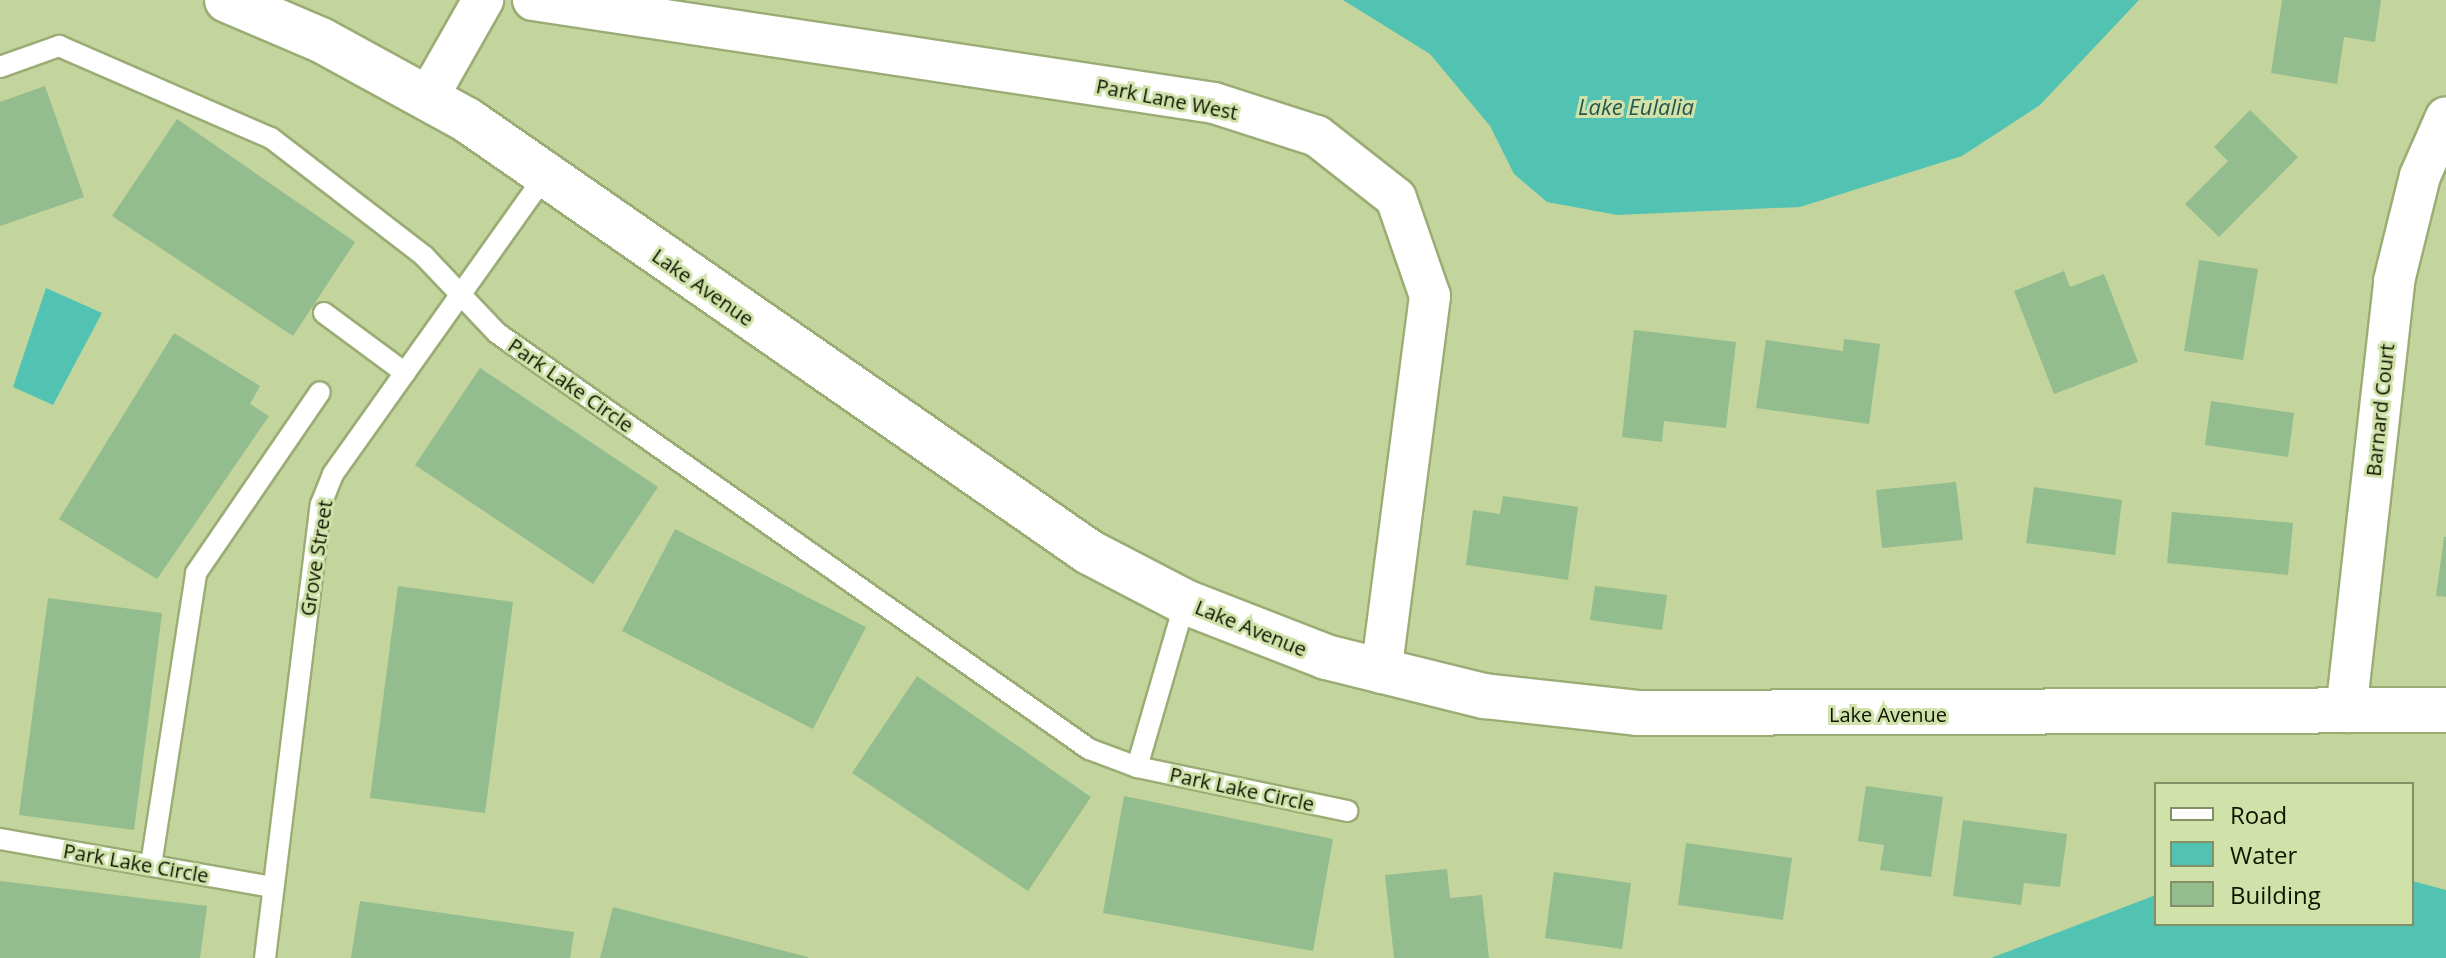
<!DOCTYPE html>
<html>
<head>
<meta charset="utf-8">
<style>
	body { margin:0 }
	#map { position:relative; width:2446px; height:958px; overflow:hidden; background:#c3d59d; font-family:"Open Sans",sans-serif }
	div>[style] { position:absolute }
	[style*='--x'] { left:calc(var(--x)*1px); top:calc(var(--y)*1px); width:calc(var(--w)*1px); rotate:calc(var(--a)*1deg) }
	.water>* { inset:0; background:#52c3b3 }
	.building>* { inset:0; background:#93bc8f }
	.roads { filter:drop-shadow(2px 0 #9bac75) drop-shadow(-2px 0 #9bac75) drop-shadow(0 2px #9bac75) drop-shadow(0 -2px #9bac75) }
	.service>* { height:20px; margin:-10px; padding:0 10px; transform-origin:10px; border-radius:10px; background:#fff }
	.minor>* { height:40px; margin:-20px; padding:0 20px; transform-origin:20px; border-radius:20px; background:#fff }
	.secondary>* { height:44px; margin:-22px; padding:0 22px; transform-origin:22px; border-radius:22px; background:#fff }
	span { translate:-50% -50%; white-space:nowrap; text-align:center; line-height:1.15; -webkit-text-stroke:6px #d0e2a9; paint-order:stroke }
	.street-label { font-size:20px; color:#101502 }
	.water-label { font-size:22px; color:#25554e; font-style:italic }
	.legend { position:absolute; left:2154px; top:782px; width:260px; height:144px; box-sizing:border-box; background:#d0e2a9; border:2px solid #839066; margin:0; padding:10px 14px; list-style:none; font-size:24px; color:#101502 }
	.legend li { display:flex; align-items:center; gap:16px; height:40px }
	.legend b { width:40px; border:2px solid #839066 }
</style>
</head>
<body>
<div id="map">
	<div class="water">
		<i style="clip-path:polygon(1343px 0,2139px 0,2040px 105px,1962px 156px,1800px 207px,1617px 215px,1547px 202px,1514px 174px,1490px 126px,1430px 54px)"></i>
		<i style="clip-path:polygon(46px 288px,102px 313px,53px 405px,13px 387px)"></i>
		<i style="clip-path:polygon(2412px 881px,2446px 890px,2446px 958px,1991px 958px,2156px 895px,2156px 924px,2412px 924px)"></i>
	</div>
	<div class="building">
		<i style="clip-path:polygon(2282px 0,2381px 0,2375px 42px,2344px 37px,2337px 84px,2271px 73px)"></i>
		<i style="clip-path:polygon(45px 86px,84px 197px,0 226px,0 102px)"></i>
		<i style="clip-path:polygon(2250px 110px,2298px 157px,2219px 237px,2185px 204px,2228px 161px,2214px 147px)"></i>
		<i style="clip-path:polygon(177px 119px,355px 242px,293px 336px,112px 216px)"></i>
		<i style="clip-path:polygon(2199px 260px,2258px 269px,2243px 360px,2184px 351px)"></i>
		<i style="clip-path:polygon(2064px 271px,2070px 287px,2104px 274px,2138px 362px,2054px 394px,2014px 291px)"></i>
		<i style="clip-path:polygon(1634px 330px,1736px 342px,1726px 428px,1664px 421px,1662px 442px,1622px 437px)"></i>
		<i style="clip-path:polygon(174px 333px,260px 386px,250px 404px,269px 416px,157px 579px,59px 519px)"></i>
		<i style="clip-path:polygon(1844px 339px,1880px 344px,1869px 424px,1756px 408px,1766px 340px,1843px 351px)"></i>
		<i style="clip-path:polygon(480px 368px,658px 487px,593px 584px,415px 465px)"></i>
		<i style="clip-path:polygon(2211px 401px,2294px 413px,2288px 457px,2205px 445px)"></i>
		<i style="clip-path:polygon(1956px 482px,1963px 540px,1882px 548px,1876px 490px)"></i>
		<i style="clip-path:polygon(2034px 487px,2122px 500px,2115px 555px,2026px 543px)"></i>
		<i style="clip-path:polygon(1503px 496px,1578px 507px,1568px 580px,1466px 565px,1473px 510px,1500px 514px)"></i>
		<i style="clip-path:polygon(2172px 512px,2293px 523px,2288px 575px,2167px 563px)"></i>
		<i style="clip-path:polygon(675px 529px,866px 627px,813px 729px,622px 631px)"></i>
		<i style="clip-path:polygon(2444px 537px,2446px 537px,2446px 597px,2436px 596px)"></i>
		<i style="clip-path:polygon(398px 586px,513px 602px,485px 813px,370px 798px)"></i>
		<i style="clip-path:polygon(1595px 586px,1667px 595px,1662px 630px,1590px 620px)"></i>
		<i style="clip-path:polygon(48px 598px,162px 613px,134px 830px,19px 815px)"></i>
		<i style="clip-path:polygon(917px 676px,1091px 797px,1028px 891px,852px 773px)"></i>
		<i style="clip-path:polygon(1866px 786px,1943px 797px,1931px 877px,1880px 870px,1884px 845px,1858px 841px)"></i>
		<i style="clip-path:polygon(1124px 796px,1333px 839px,1313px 951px,1103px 913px)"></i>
		<i style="clip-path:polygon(1963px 820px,2067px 834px,2060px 887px,2024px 883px,2021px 905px,1953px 896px)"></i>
		<i style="clip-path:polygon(1686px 843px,1792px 858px,1783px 920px,1678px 905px)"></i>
		<i style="clip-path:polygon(1447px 869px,1450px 898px,1482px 895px,1489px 958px,1394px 958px,1385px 875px)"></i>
		<i style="clip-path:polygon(1554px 872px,1631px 883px,1622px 949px,1545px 938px)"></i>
		<i style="clip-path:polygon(0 881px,207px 906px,200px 958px,0 958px)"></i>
		<i style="clip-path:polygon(360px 901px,574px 932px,570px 958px,351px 958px)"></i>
		<i style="clip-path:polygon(613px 907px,808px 957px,808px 958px,600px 958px)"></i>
	</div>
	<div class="roads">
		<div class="service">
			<i style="--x:0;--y:67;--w:63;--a:-19.6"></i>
			<i style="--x:59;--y:46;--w:231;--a:23.5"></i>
			<i style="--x:271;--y:138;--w:193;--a:37.6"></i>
			<i style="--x:424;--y:256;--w:106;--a:46.5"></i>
			<i style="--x:497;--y:333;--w:724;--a:35.1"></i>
			<i style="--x:1089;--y:749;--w:51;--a:20.6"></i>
			<i style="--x:1137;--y:767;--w:215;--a:11.8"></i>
			<i style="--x:324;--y:313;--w:101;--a:36.5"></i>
			<i style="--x:1137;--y:767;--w:172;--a:-73.8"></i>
			<i style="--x:0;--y:839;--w:277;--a:10"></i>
			<i style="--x:151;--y:865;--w:295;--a:-81.2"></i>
			<i style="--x:196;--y:573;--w:219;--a:-55.6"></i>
			<i style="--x:265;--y:958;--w:457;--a:-83"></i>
			<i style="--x:321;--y:504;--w:32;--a:-68"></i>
			<i style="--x:333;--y:474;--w:366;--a:-54.6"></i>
		</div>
		<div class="minor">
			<i style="--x:533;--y:0;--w:689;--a:8.6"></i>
			<i style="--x:1214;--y:103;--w:108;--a:17.8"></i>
			<i style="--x:1317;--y:136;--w:100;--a:38.1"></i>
			<i style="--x:1396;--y:198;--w:104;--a:70.9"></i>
			<i style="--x:1430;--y:296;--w:380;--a:97.4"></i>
			<i style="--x:428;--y:97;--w:112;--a:-60.4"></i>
			<i style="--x:2346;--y:712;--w:434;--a:-83.6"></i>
			<i style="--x:2394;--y:281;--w:108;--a:-76.1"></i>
			<i style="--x:2420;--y:176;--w:64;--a:-66.2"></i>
		</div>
		<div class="secondary">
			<i style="--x:227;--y:0;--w:102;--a:23.1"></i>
			<i style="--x:321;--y:40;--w:166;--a:28.7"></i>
			<i style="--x:467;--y:120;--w:757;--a:34.78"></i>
			<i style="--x:1089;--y:552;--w:108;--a:27.5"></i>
			<i style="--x:1185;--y:602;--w:151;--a:21.3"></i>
			<i style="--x:1326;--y:657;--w:163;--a:13.9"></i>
			<i style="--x:1484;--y:696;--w:154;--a:6.3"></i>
			<i style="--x:1637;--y:713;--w:809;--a:-0.21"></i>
		</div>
	</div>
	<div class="street-label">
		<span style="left:1167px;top:99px;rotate:11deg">Park Lane West</span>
		<span style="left:703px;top:287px;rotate:35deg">Lake Avenue</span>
		<span style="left:571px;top:385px;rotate:35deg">Park Lake Circle</span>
		<span style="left:2380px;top:410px;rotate:-84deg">Barnard Court</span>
		<span style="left:316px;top:558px;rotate:-81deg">Grove Street</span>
		<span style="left:1251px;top:628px;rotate:22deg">Lake Avenue</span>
		<span style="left:1888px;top:714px">Lake Avenue</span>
		<span style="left:1242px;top:789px;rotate:12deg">Park Lake Circle</span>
		<span style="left:136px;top:863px;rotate:10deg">Park Lake Circle</span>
	</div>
	<div class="water-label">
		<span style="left:1636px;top:107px">Lake Eulalia</span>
	</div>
	<ul class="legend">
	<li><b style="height:10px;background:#fff"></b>Road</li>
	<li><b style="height:22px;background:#52c3b3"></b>Water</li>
	<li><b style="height:22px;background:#93bc8f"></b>Building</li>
	</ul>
</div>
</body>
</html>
